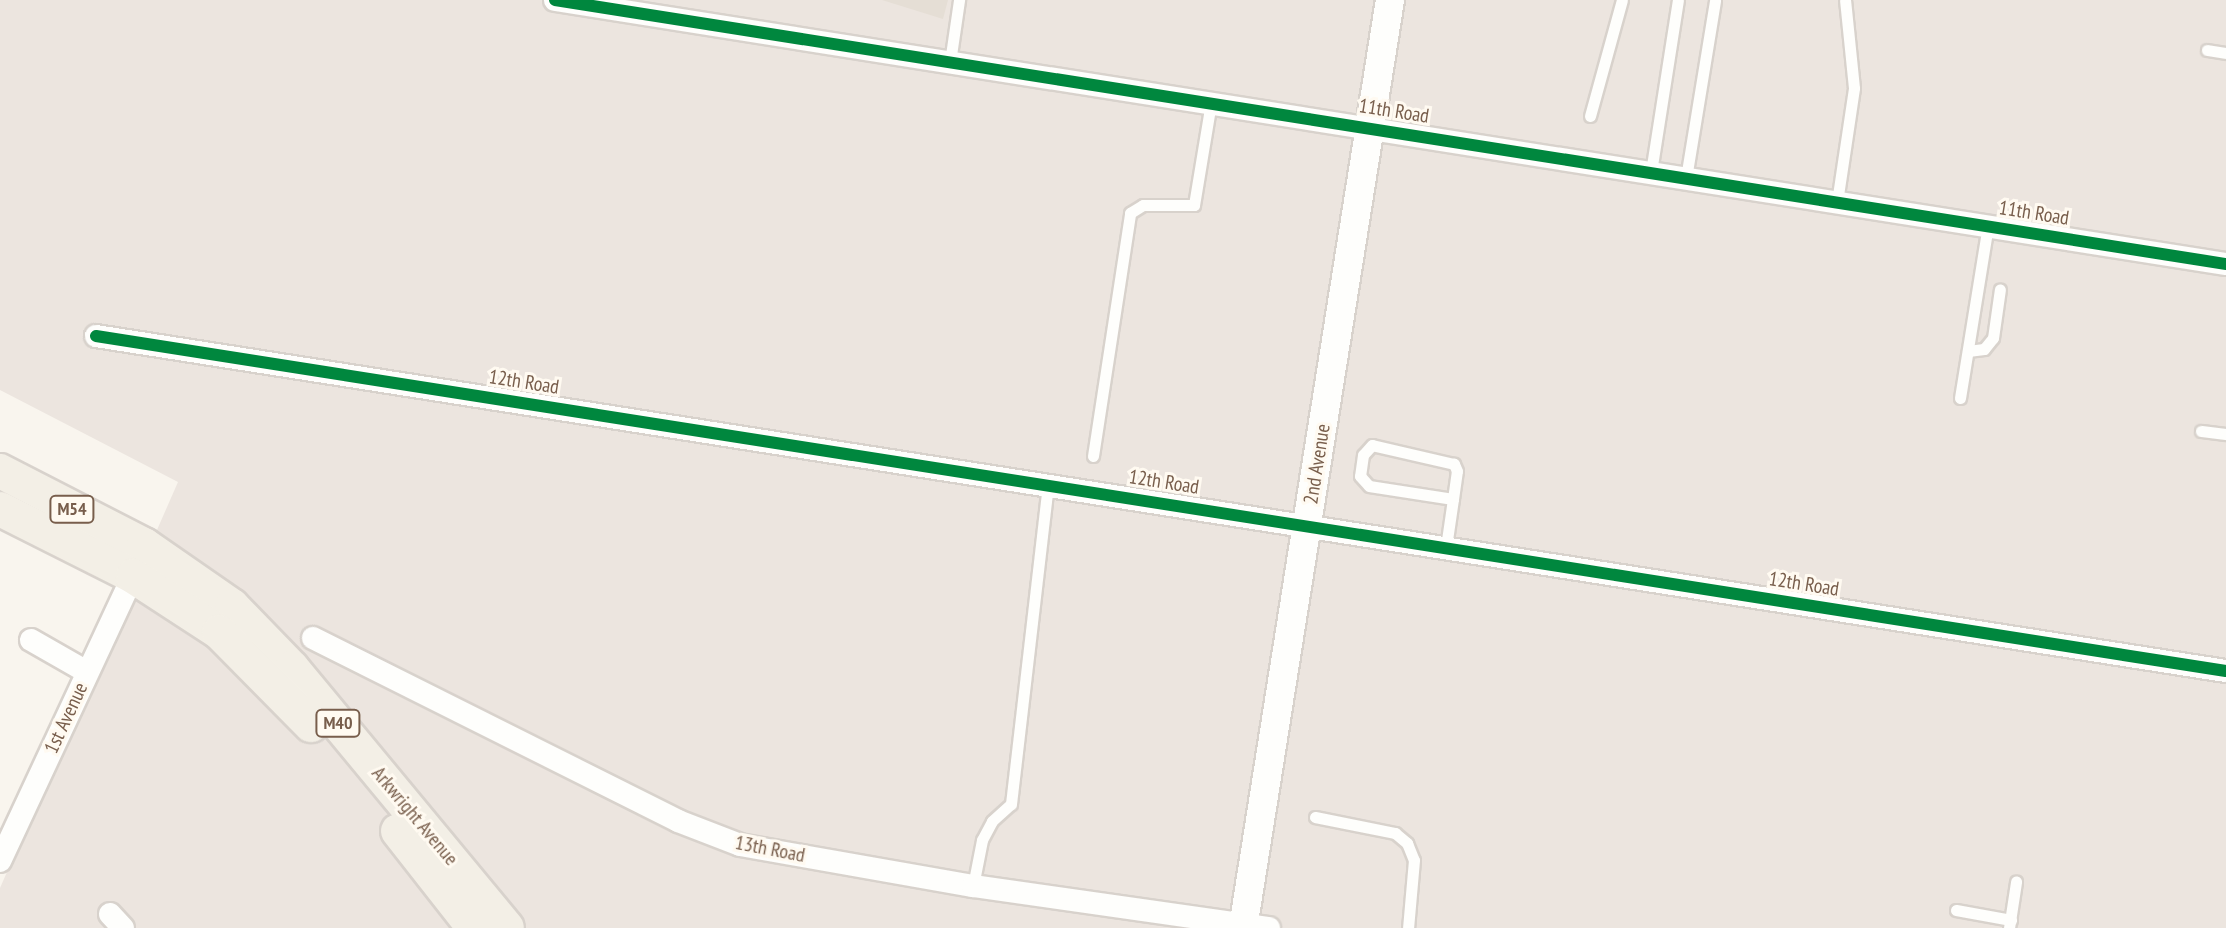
<!DOCTYPE html>
<html>
<head>
<meta charset="utf-8">
<style>
	body { margin:0 }
	#map { position:relative; width:2226px; height:928px; overflow:hidden; background:#f9f5ee; font-family:"PT Sans Narrow",sans-serif }
	div>[style] { position:absolute }
	[style*='--x'] { left:calc(var(--x)*1px); top:calc(var(--y)*1px); width:calc(var(--w)*1px); rotate:calc(var(--a)*1deg) }
	.industrial>* { inset:0; background:#ece5df }
	.building>* { inset:0; background:#e5ded5 }
	.roads { filter:drop-shadow(2px 0 #d8d2cc) drop-shadow(-2px 0 #d8d2cc) drop-shadow(0 2px #d8d2cc) drop-shadow(0 -2px #d8d2cc) }
	.service>* { height:11px; margin:-5.5px; padding:0 5.5px; transform-origin:5.5px; border-radius:5.5px; background:#fefefc }
	.minor>* { height:22px; margin:-11px; padding:0 11px; transform-origin:11px; border-radius:11px; background:#fefefc }
	.tertiary>* { height:28px; margin:-14px; padding:0 14px; transform-origin:14px; border-radius:14px; background:#fefefc }
	.primary>* { height:34px; margin:-17px; padding:0 17px; transform-origin:17px; border-radius:17px; background:#f3efe6 }
	.cycleway>* { height:12px; margin:-6px; padding:0 6px; transform-origin:6px; border-radius:6px; background:#00873e }
	span { translate:-50% -50%; white-space:nowrap; text-align:center; line-height:1.15; -webkit-text-stroke:6px #fffaf1; paint-order:stroke }
	.shield-label span { padding:2px 6px; background:#fffaf1; border:2px solid; border-radius:6px; -webkit-text-stroke-width:0 }
	.shield-label { font-size:18px; color:#785e4c; font-weight:700 }
	.street-label { font-size:20px; color:#785e4c }
</style>
</head>
<body>
<div id="map">
	<div class="industrial">
		<i style="clip-path:polygon(0 0,2226px 0,2226px 928px,0 928px,0 888px,178px 482px,0 390px)"></i>
	</div>
	<div class="building">
		<i style="clip-path:polygon(882px 0,948px 0,943px 19px)"></i>
	</div>
	<div class="roads">
		<div class="service">
			<i style="--x:2207;--y:50;--w:19;--a:9"></i>
			<i style="--x:950;--y:62;--w:63;--a:-81.7"></i>
			<i style="--x:1590;--y:116;--w:120;--a:-74.6"></i>
			<i style="--x:1651;--y:172;--w:174;--a:-81.1"></i>
			<i style="--x:1686;--y:178;--w:180;--a:-80.7"></i>
			<i style="--x:1837;--y:202;--w:115;--a:-81.5"></i>
			<i style="--x:1854;--y:88;--w:88;--a:-95.8"></i>
			<i style="--x:1968;--y:351;--w:16;--a:-7"></i>
			<i style="--x:1984;--y:349;--w:14;--a:-51"></i>
			<i style="--x:1993;--y:338;--w:49;--a:-81.9"></i>
			<i style="--x:1960;--y:398;--w:174;--a:-80.8"></i>
			<i style="--x:2201;--y:431;--w:25;--a:7"></i>
			<i style="--x:1093;--y:456;--w:246;--a:-81.3"></i>
			<i style="--x:1130;--y:213;--w:15;--a:-32"></i>
			<i style="--x:1143;--y:205;--w:51;--a:0"></i>
			<i style="--x:1194;--y:205;--w:104;--a:-80.6"></i>
			<i style="--x:1446;--y:547;--w:49;--a:-81.7"></i>
			<i style="--x:1453;--y:499;--w:28;--a:-82"></i>
			<i style="--x:1457;--y:471;--w:8;--a:-113"></i>
			<i style="--x:1454;--y:464;--w:84;--a:-167"></i>
			<i style="--x:1372;--y:445;--w:13;--a:132"></i>
			<i style="--x:1363;--y:455;--w:21;--a:98"></i>
			<i style="--x:1360;--y:476;--w:13;--a:48"></i>
			<i style="--x:1369;--y:486;--w:85;--a:8.8"></i>
			<i style="--x:1315;--y:817;--w:82;--a:11.3"></i>
			<i style="--x:1395;--y:833;--w:16;--a:40"></i>
			<i style="--x:1407;--y:843;--w:18;--a:68"></i>
			<i style="--x:1414;--y:860;--w:68;--a:95"></i>
			<i style="--x:973;--y:886;--w:47;--a:-78.9"></i>
			<i style="--x:982;--y:840;--w:21;--a:-62"></i>
			<i style="--x:992;--y:821;--w:25;--a:-42"></i>
			<i style="--x:1011;--y:804;--w:321;--a:-83.4"></i>
			<i style="--x:1956;--y:910;--w:56;--a:10.3"></i>
			<i style="--x:2009;--y:928;--w:47;--a:-81.3"></i>
		</div>
		<div class="minor">
			<i style="--x:555;--y:0;--w:1692;--a:8.98"></i>
			<i style="--x:96;--y:336;--w:2156;--a:8.94"></i>
			<i style="--x:313;--y:638;--w:408;--a:26.6"></i>
			<i style="--x:678;--y:821;--w:66;--a:21.2"></i>
			<i style="--x:740;--y:845;--w:237;--a:10"></i>
			<i style="--x:973;--y:886;--w:299;--a:8.1"></i>
			<i style="--x:31;--y:640;--w:64;--a:29.7"></i>
			<i style="--x:0;--y:861;--w:315;--a:-65"></i>
			<i style="--x:110;--y:914;--w:19;--a:47"></i>
		</div>
		<div class="tertiary">
			<i style="--x:1243;--y:928;--w:940;--a:-81"></i>
		</div>
		<div class="primary">
			<i style="--x:0;--y:471;--w:162;--a:27.2"></i>
			<i style="--x:144;--y:545;--w:107;--a:34.7"></i>
			<i style="--x:232;--y:606;--w:86;--a:45.9"></i>
			<i style="--x:292;--y:668;--w:337;--a:50.4"></i>
			<i style="--x:0;--y:509;--w:149;--a:26.7"></i>
			<i style="--x:133;--y:576;--w:103;--a:33.1"></i>
			<i style="--x:219;--y:632;--w:131;--a:45.3"></i>
			<i style="--x:398;--y:831;--w:123;--a:51.9"></i>
		</div>
	</div>
	<div class="cycleway">
		<i style="--x:555;--y:0;--w:1692;--a:8.98"></i>
		<i style="--x:96;--y:336;--w:2156;--a:8.94"></i>
	</div>
	<div class="shield-label">
		<span style="left:72px;top:509px">M54</span>
		<span style="left:338px;top:723px">M40</span>
	</div>
	<div class="street-label">
		<span style="left:1394px;top:111px;rotate:9deg">11th Road</span>
		<span style="left:2034px;top:213px;rotate:9deg">11th Road</span>
		<span style="left:524px;top:382px;rotate:9deg">12th Road</span>
		<span style="left:1317px;top:464px;rotate:-81deg">2nd Avenue</span>
		<span style="left:1164px;top:482px;rotate:9deg">12th Road</span>
		<span style="left:1804px;top:584px;rotate:9deg">12th Road</span>
		<span style="left:66px;top:718px;rotate:-65deg">1st Avenue</span>
		<span style="left:415px;top:816px;rotate:50deg">Arkwright Avenue</span>
		<span style="left:770px;top:849px;rotate:11deg">13th Road</span>
	</div>
</div>
</body>
</html>
